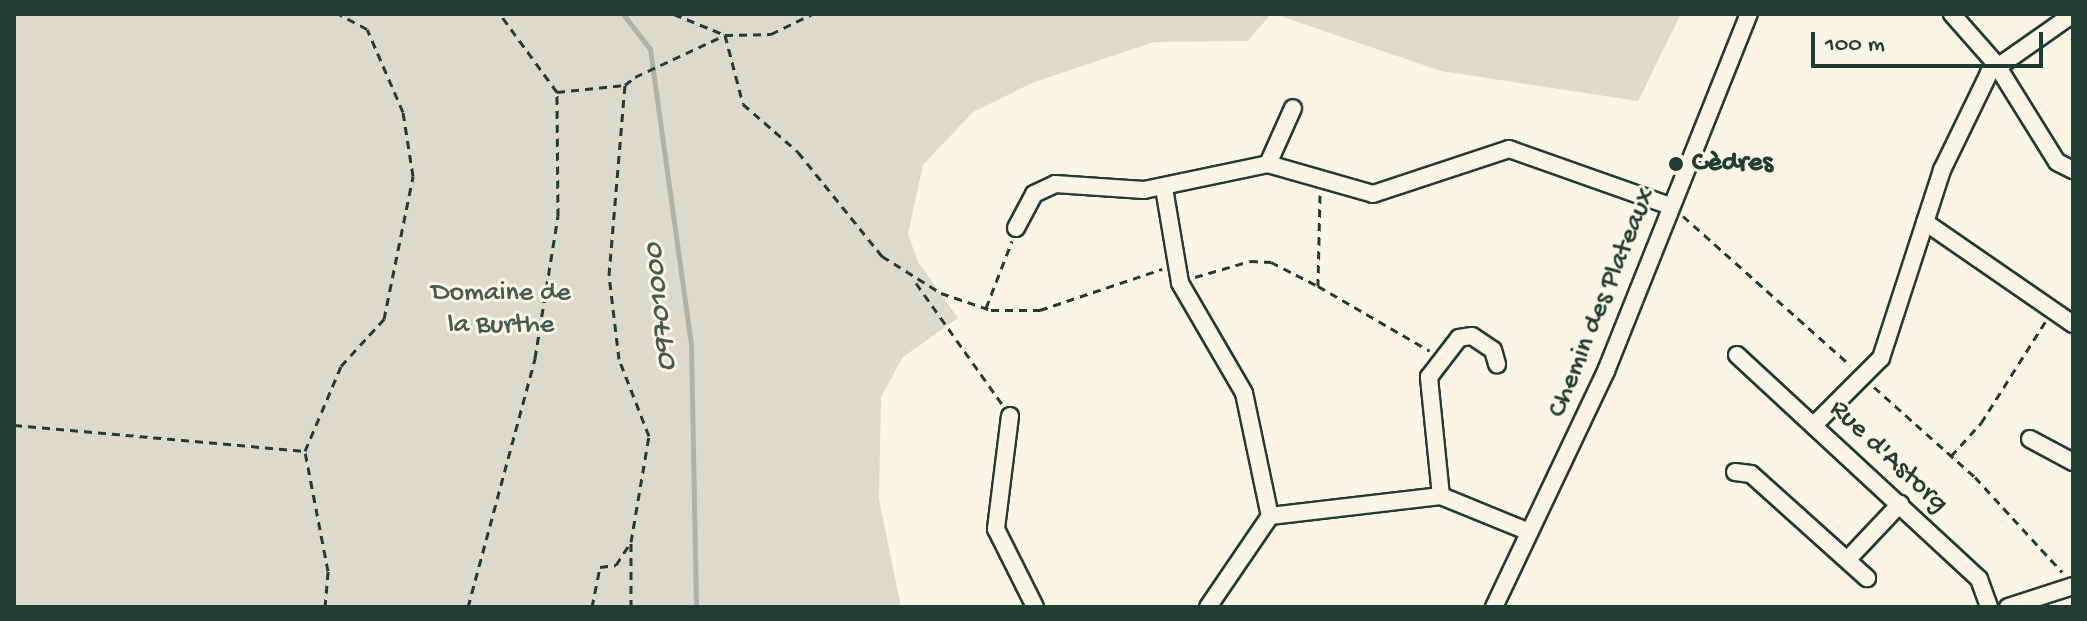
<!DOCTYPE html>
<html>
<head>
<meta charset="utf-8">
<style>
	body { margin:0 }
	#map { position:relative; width:2087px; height:621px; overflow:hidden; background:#fcf5e5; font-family:"Gochi Hand",sans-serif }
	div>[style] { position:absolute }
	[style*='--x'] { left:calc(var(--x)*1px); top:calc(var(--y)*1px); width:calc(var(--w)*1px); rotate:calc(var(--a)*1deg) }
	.green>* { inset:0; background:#dcdacc }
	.stream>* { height:5px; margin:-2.5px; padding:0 2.5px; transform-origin:2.5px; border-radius:2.5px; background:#aeb3a7 }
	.path>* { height:3px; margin-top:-1.5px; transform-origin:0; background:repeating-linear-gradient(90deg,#1f3d34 0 8px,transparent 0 14px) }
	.roads { filter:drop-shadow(2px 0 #1f3d34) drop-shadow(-2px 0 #1f3d34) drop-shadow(0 2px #1f3d34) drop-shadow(0 -2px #1f3d34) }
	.minor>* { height:16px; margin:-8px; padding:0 8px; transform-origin:8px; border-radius:8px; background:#fcf5e5 }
	.dots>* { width:22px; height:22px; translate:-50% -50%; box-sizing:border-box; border:4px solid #fcf5e5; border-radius:50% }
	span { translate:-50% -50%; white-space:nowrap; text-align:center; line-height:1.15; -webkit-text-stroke:6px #fcf5e5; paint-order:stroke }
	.poi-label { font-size:28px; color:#1f3d34; font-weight:700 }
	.left { translate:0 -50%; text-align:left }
	.park-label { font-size:28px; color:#455c52 }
	.street-label { font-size:28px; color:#1f3d34 }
	.water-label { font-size:30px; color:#435a51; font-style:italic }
	.frame { position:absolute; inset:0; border:16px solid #1f3d34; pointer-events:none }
	.scale { position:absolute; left:1811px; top:32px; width:232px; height:36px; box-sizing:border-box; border:4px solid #1f3d34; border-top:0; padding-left:10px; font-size:24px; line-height:28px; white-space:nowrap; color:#1f3d34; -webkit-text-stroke:6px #fcf5e5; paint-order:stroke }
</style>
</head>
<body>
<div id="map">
	<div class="green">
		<i style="clip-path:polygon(14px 14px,1271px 14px,1248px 41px,1154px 42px,1032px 83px,973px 112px,923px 165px,908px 234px,918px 262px,958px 318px,903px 357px,881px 397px,879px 499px,901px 607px,14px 607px)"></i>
		<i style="clip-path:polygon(1274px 14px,1681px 14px,1638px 101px,1441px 71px)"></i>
	</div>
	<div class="stream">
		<i style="--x:623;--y:14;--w:44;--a:52.4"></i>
		<i style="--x:650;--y:49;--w:299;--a:82.1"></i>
		<i style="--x:691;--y:345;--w:262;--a:88.9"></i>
	</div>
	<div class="path">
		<i style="--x:674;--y:14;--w:55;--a:22.4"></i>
		<i style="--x:725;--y:35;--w:46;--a:-1.2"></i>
		<i style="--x:771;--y:34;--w:46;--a:-26"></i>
		<i style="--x:557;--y:92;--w:68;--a:-5.9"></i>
		<i style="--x:1320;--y:195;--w:91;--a:91.3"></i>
		<i style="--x:1318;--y:286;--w:129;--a:30.1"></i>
		<i style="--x:1683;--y:216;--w:224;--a:41.7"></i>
		<i style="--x:1195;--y:277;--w:57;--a:-16.2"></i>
		<i style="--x:1250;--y:261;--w:21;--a:3"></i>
		<i style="--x:1271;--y:262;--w:53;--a:27.1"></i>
		<i style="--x:916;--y:283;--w:148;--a:54.6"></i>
		<i style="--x:986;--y:308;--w:72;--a:-68.8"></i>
		<i style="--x:1874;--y:387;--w:135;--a:41.7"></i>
		<i style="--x:1975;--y:477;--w:129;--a:47.5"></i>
		<i style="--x:14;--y:425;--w:292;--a:5.1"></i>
		<i style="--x:1951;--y:456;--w:45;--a:-47.7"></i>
		<i style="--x:1981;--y:423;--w:120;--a:-57.6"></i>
		<i style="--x:325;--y:607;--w:36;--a:-85"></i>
		<i style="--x:328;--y:571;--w:122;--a:-100.9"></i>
		<i style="--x:305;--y:451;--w:92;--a:-67"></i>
		<i style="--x:341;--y:366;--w:64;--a:-47.5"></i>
		<i style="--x:384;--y:319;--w:146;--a:-78.5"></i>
		<i style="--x:413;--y:176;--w:65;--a:-98.9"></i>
		<i style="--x:403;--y:112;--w:90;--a:-113.4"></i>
		<i style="--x:367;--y:29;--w:32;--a:-152"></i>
		<i style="--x:468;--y:607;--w:258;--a:-74.9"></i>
		<i style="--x:535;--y:358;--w:144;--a:-80.8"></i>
		<i style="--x:558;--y:216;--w:124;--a:-90.5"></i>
		<i style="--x:557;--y:92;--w:97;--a:-126.2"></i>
		<i style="--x:592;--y:607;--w:41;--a:-78.7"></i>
		<i style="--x:600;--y:567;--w:16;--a:-7"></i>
		<i style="--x:616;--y:565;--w:27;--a:-57"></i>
		<i style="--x:631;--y:542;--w:108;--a:-80.4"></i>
		<i style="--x:649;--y:436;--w:83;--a:-111.3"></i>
		<i style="--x:619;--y:359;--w:85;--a:-96.8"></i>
		<i style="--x:609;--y:275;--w:191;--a:-85.2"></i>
		<i style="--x:625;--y:85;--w:13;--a:-39"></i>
		<i style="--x:635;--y:77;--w:99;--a:-25"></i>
		<i style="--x:725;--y:35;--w:71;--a:75.4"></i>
		<i style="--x:743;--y:104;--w:73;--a:41.1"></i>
		<i style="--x:798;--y:152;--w:134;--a:51.1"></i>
		<i style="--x:882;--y:256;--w:70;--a:32.1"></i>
		<i style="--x:941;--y:293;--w:53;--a:18.8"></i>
		<i style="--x:991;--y:310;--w:49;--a:0"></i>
		<i style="--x:1040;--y:310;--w:129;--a:-18.6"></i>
		<i style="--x:631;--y:607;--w:64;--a:-90"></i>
	</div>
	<div class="roads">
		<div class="minor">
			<i style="--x:1952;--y:14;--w:67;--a:48.7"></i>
			<i style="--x:1996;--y:64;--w:115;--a:58.1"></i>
			<i style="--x:2057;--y:162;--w:18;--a:27"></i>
			<i style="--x:1268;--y:164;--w:61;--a:-65.9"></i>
			<i style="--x:1164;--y:188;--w:96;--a:80.4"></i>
			<i style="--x:1180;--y:283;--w:127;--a:59.8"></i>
			<i style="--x:1244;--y:393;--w:126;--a:78.1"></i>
			<i style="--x:1925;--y:222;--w:180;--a:34.6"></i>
			<i style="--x:1016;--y:228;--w:38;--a:-62"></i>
			<i style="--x:1034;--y:194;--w:23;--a:-25"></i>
			<i style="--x:1055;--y:184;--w:89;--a:3.9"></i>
			<i style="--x:1144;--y:190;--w:127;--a:-11.8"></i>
			<i style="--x:1268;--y:164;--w:109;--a:15.9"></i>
			<i style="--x:1373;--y:194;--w:143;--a:-18.3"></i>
			<i style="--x:1509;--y:149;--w:171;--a:19.5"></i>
			<i style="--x:1737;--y:355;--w:330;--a:42.8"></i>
			<i style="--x:1979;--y:579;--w:30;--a:70"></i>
			<i style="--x:1010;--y:416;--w:114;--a:97.1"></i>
			<i style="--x:996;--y:529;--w:87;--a:63.4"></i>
			<i style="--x:1816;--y:423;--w:92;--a:-45"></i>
			<i style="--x:1881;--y:358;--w:198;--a:-72"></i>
			<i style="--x:1942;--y:170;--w:108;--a:-64.1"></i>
			<i style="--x:1989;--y:73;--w:103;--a:-35.1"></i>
			<i style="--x:2030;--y:439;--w:49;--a:28.1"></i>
			<i style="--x:1735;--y:472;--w:16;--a:7"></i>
			<i style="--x:1751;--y:474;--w:156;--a:41.9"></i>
			<i style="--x:1441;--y:496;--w:120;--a:-95.8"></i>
			<i style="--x:1429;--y:377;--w:49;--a:-52.4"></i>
			<i style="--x:1459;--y:338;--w:13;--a:-9"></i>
			<i style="--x:1472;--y:336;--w:25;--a:34"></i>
			<i style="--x:1493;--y:350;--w:15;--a:74"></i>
			<i style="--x:1848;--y:559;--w:76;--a:-46.6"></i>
			<i style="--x:1208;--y:607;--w:110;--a:-55.7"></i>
			<i style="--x:1270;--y:516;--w:172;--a:-6.7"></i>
			<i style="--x:1441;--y:496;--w:95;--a:22.2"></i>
			<i style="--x:1494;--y:607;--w:261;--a:-64.6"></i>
			<i style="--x:1606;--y:371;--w:385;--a:-68.2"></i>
			<i style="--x:2008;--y:607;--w:68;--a:-17.9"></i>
		</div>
	</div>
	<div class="dots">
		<i style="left:1676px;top:164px;background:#1f3d34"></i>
	</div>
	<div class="poi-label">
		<span class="left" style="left:1692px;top:164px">Cèdres</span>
	</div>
	<div class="park-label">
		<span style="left:501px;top:310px">Domaine de<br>la Burthe</span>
	</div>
	<div class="street-label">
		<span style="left:1603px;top:303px;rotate:-68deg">Chemin des Plateaux</span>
		<span style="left:1888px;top:457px;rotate:43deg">Rue d'Astorg</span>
	</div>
	<div class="water-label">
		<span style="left:662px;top:307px;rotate:-96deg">O9701000</span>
	</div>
	<div class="frame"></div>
	<div class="scale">100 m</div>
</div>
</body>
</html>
